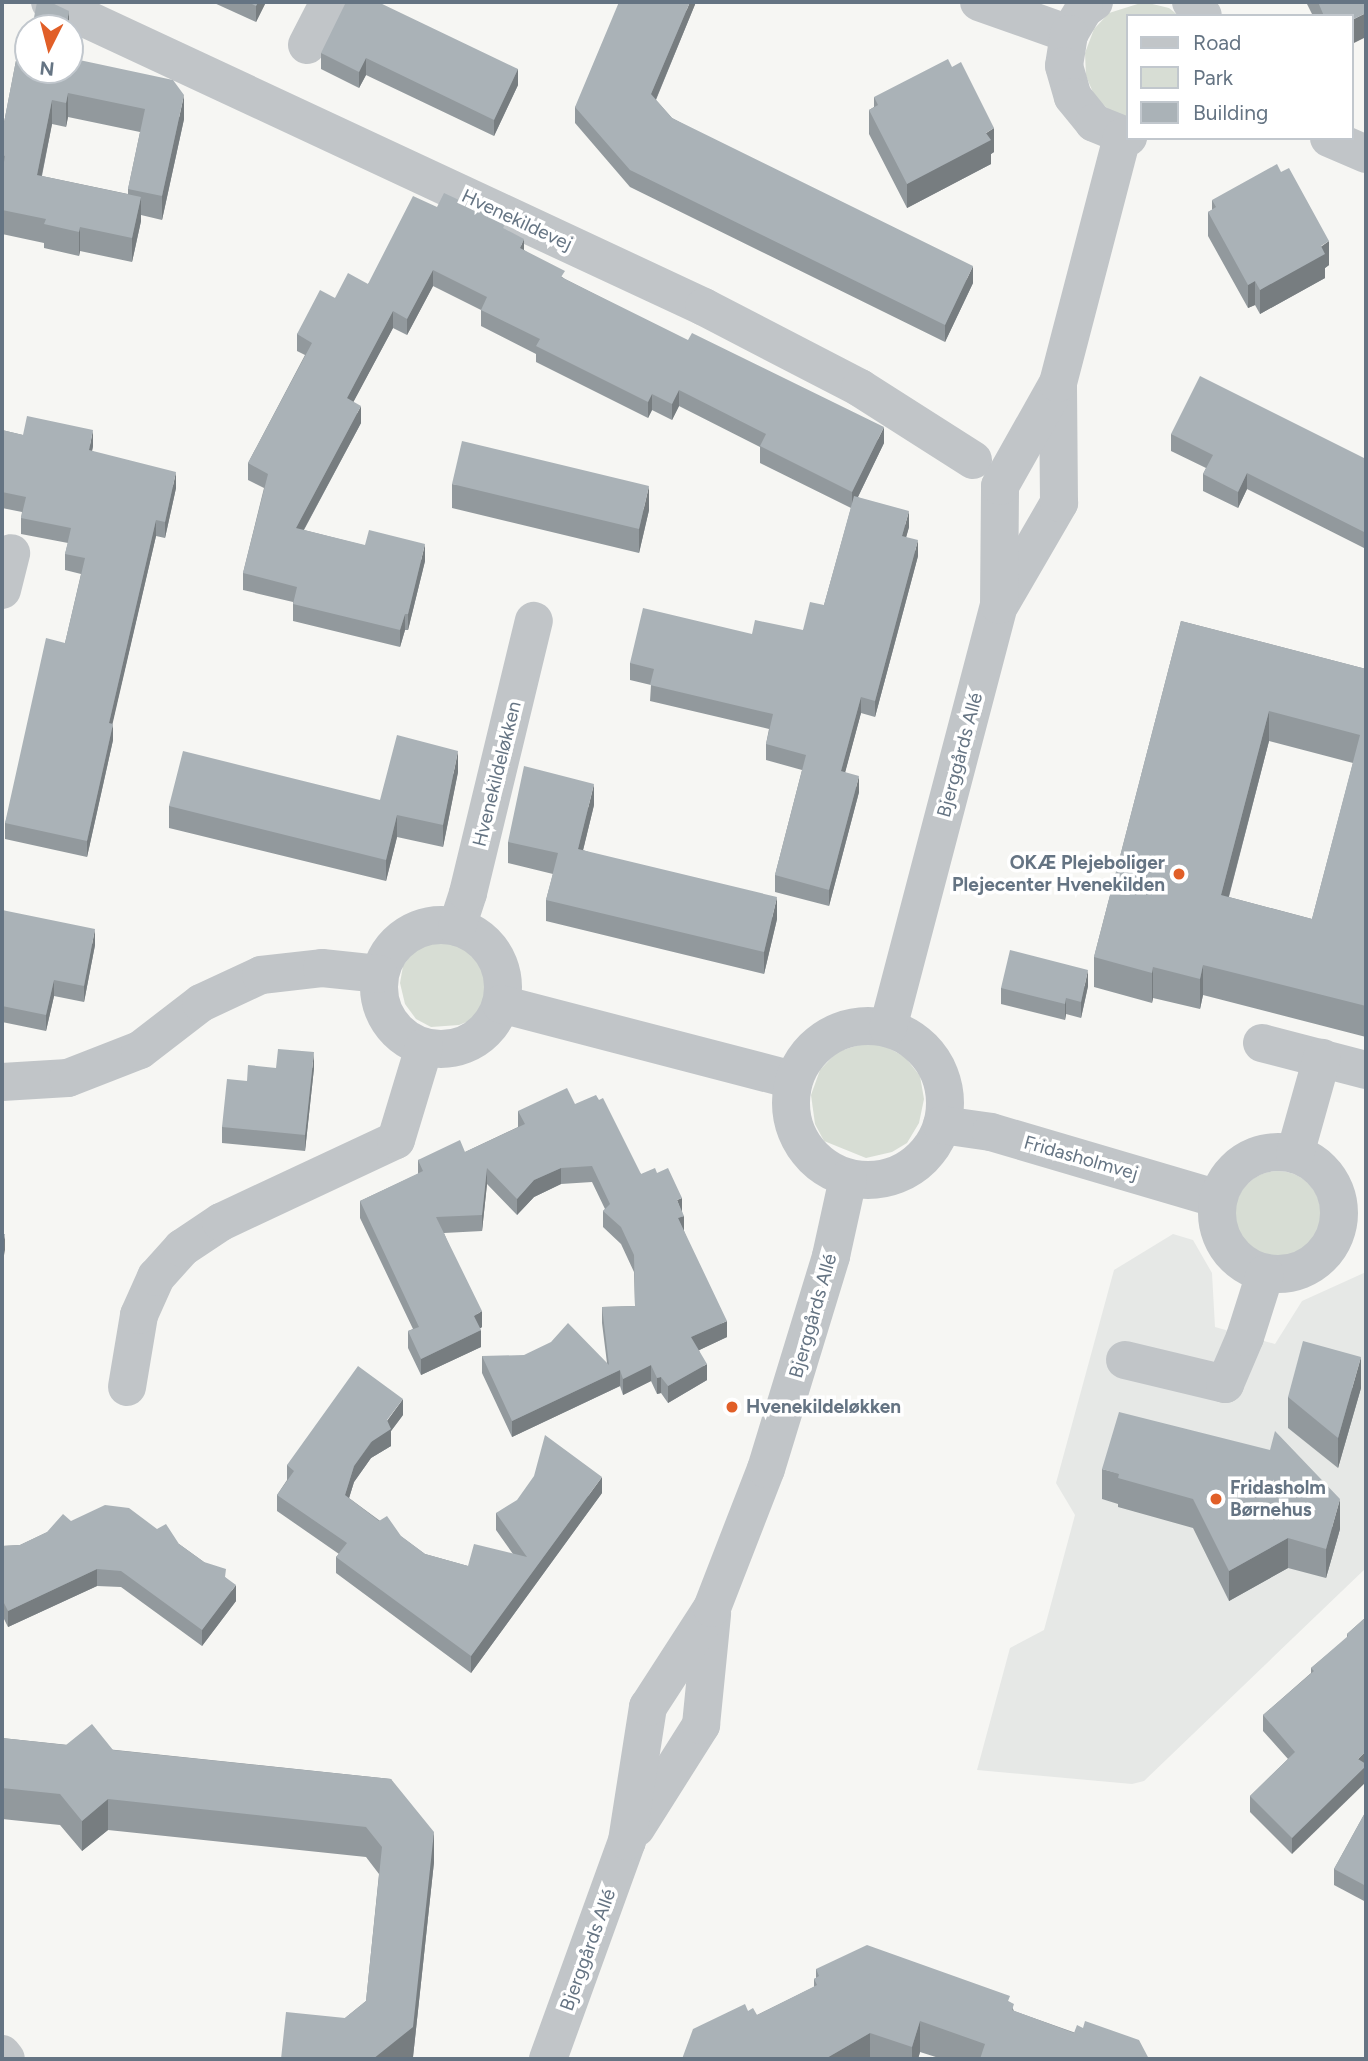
<!DOCTYPE html>
<html>
<head>
<meta charset="utf-8">
<style>
	body { margin:0 }
	#map { position:relative; width:1368px; height:2061px; overflow:hidden; background:#f6f6f3; font-family:Figtree,sans-serif }
	div>[style] { position:absolute }
	[style*='--x'] { left:calc(var(--x)*1px); top:calc(var(--y)*1px); width:calc(var(--w)*1px); rotate:calc(var(--a)*1deg) }
	.built>* { inset:0; background:#e6e8e6 }
	.green>* { inset:0; background:#d7ddd4 }
	.round { border-radius:50% }
	.minor>* { height:38px; margin:-19px; padding:0 19px; transform-origin:19px; border-radius:19px; background:#c1c5c8 }
	.minor>.ring { margin:-19px; padding:0; box-sizing:content-box; background:none; border:38px solid #c1c5c8; border-radius:50% }
	.wall>* { inset:0; background:#92999d }
	.shaded-wall>* { inset:0; background:#777d80 }
	.building>* { inset:0; background:#aab2b7 }
	.dots>* { width:19px; height:19px; translate:-50% -50%; box-sizing:border-box; border:4px solid #fff; border-radius:50% }
	span { translate:-50% -50%; white-space:nowrap; text-align:center; line-height:1.15; -webkit-text-stroke:7px #fff; paint-order:stroke }
	.street-label { font-size:19px; color:#657483 }
	.poi-label { font-size:19px; color:#657483; font-weight:700 }
	.right { translate:-100% -50%; text-align:right }
	.left { translate:0 -50%; text-align:left }
	.frame { position:absolute; inset:0; border:4px solid #657483; pointer-events:none }
	.legend { position:absolute; left:1126px; top:14px; width:228px; height:126px; box-sizing:border-box; background:#fff; border:2px solid #c1c7cd; margin:0; padding:9px 12px; list-style:none; font-size:21px; color:#657483 }
	.legend li { display:flex; align-items:center; gap:14px; height:35px }
	.legend b { width:35px; border:2px solid #c1c7cd }
	.north { position:absolute; left:14px; top:14px; width:70px; height:70px; box-sizing:border-box; background:#fff; border:2px solid #c1c7cd; border-radius:50%; rotate:186deg; font-size:19px; font-weight:700; line-height:28px; text-align:center; color:#657483 }
	.north::after { content:''; display:block; margin:auto; width:24px; height:32px; background:#e15f28; clip-path:polygon(50% 0,100% 100%,50% 72%,0 100%) }
</style>
</head>
<body>
<div id="map">
	<div class="built">
		<i style="clip-path:polygon(1173px 1234px,1193px 1240px,1212px 1273px,1215px 1327px,1275px 1344px,1302px 1301px,1366px 1272px,1366px 1568px,1144px 1781px,1132px 1784px,977px 1770px,1010px 1648px,1044px 1630px,1075px 1515px,1056px 1483px,1114px 1270px)"></i>
	</div>
	<div class="green">
		<i style="clip-path:polygon(1144px 2px,1169px 8px,1179px 16px,1128px 16px,1128px 118px,1112px 113px,1095px 97px,1086px 76px,1085px 53px,1094px 29px,1109px 13px)"></i>
		<i style="clip-path:polygon(433px 941px,456px 943px,473px 955px,485px 972px,486px 995px,474px 1019px,459px 1025px,431px 1027px,416px 1019px,405px 1004px,400px 983px,403px 966px,414px 951px)"></i>
		<i style="clip-path:polygon(881px 1044px,905px 1057px,920px 1076px,924px 1099px,919px 1123px,907px 1143px,892px 1152px,866px 1158px,824px 1141px,815px 1124px,811px 1095px,820px 1070px,837px 1052px,859px 1045px)"></i>
		<i class="round" style="left:1235px;top:1171px;width:86px;height:86px"></i>
	</div>
	<div class="minor">
		<i style="--x:50;--y:2;--w:722;--a:25"></i>
		<i style="--x:704;--y:307;--w:176;--a:27.4"></i>
		<i style="--x:860;--y:388;--w:134;--a:32.5"></i>
		<i style="--x:979;--y:2;--w:96;--a:19.6"></i>
		<i style="--x:1094;--y:2;--w:12;--a:145"></i>
		<i style="--x:1084;--y:9;--w:29;--a:121"></i>
		<i style="--x:1069;--y:34;--w:32;--a:99"></i>
		<i style="--x:1064;--y:66;--w:32;--a:74"></i>
		<i style="--x:1073;--y:97;--w:33;--a:51"></i>
		<i style="--x:1094;--y:123;--w:37;--a:22"></i>
		<i style="--x:1191;--y:2;--w:18;--a:49"></i>
		<i style="--x:307;--y:45;--w:48;--a:-62.9"></i>
		<i style="--x:1329;--y:138;--w:40;--a:23.4"></i>
		<i style="--x:2;--y:590;--w:38;--a:-76"></i>
		<i style="--x:1001;--y:603;--w:116;--a:-59.9"></i>
		<i style="--x:1059;--y:503;--w:118;--a:-90.5"></i>
		<i class="ring" style="left:379px;top:925px;width:86px;height:86px"></i>
		<i style="--x:457;--y:927;--w:36;--a:-72"></i>
		<i style="--x:468;--y:893;--w:280;--a:-76.4"></i>
		<i style="--x:501;--y:1004;--w:302;--a:14.6"></i>
		<i class="ring" style="left:791px;top:1026px;width:116px;height:116px"></i>
		<i style="--x:888;--y:1028;--w:437;--a:-75.3"></i>
		<i style="--x:999;--y:605;--w:119;--a:-89.5"></i>
		<i style="--x:1000;--y:486;--w:118;--a:-60.6"></i>
		<i style="--x:1058;--y:383;--w:254;--a:-75.4"></i>
		<i style="--x:1262;--y:1043;--w:107;--a:14.6"></i>
		<i style="--x:2;--y:1082;--w:66;--a:-3.5"></i>
		<i style="--x:68;--y:1078;--w:77;--a:-21.3"></i>
		<i style="--x:140;--y:1050;--w:77;--a:-37.6"></i>
		<i style="--x:201;--y:1003;--w:66;--a:-25"></i>
		<i style="--x:261;--y:975;--w:61;--a:-6.5"></i>
		<i style="--x:322;--y:968;--w:57;--a:6"></i>
		<i style="--x:942;--y:1125;--w:49;--a:8.1"></i>
		<i style="--x:991;--y:1132;--w:237;--a:16.4"></i>
		<i class="ring" style="left:1217px;top:1152px;width:84px;height:84px"></i>
		<i style="--x:1295;--y:1154;--w:100;--a:-74.3"></i>
		<i style="--x:1125;--y:1360;--w:103;--a:13.5"></i>
		<i style="--x:1225;--y:1384;--w:51;--a:-66.9"></i>
		<i style="--x:1245;--y:1337;--w:66;--a:-72.4"></i>
		<i style="--x:127;--y:1387;--w:73;--a:-80.5"></i>
		<i style="--x:139;--y:1315;--w:42;--a:-65.9"></i>
		<i style="--x:156;--y:1277;--w:39;--a:-48"></i>
		<i style="--x:182;--y:1248;--w:47;--a:-33.7"></i>
		<i style="--x:221;--y:1222;--w:193;--a:-25.1"></i>
		<i style="--x:396;--y:1140;--w:97;--a:-73.2"></i>
		<i style="--x:636;--y:1828;--w:122;--a:-57.7"></i>
		<i style="--x:701;--y:1725;--w:112;--a:-84.3"></i>
		<i style="--x:2;--y:2054;--w:6;--a:51"></i>
		<i style="--x:548;--y:2059;--w:232;--a:-70.1"></i>
		<i style="--x:627;--y:1841;--w:136;--a:-81.1"></i>
		<i style="--x:648;--y:1707;--w:118;--a:-57.1"></i>
		<i style="--x:712;--y:1608;--w:149;--a:-68.8"></i>
		<i style="--x:766;--y:1469;--w:223;--a:-73"></i>
		<i style="--x:831;--y:1256;--w:79;--a:-77.6"></i>
	</div>
	<div class="wall">
		<i style="clip-path:polygon(212px 2px,266px 2px,256px 22px)"></i>
		<i style="clip-path:polygon(696px 2px,656px 100px,672px 118px,973px 283px,945px 342px,630px 187px,575px 123px,575px 107px)"></i>
		<i style="clip-path:polygon(1306px 2px,1366px 2px,1352px 16px,1313px 16px)"></i>
		<i style="clip-path:polygon(evenodd,18px 50px,184px 119px,162px 220px,141px 215px,141px 221px,132px 262px,80px 251px,79px 256px,44px 248px,44px 243px,2px 234px,2px 133px,18px 50px,68px 117px,140px 132px,128px 189px,128px 194px,42px 176px,52px 124px,66px 127px,68px 117px)"></i>
		<i style="clip-path:polygon(321px 53px,518px 69px,518px 85px,494px 136px,366px 75px,359px 88px,321px 69px)"></i>
		<i style="clip-path:polygon(874px 97px,994px 152px,991px 154px,991px 164px,907px 208px,869px 134px,869px 110px,874px 107px)"></i>
		<i style="clip-path:polygon(1212px 200px,1329px 265px,1325px 268px,1325px 278px,1260px 314px,1255px 305px,1248px 308px,1208px 236px,1208px 212px,1212px 210px)"></i>
		<i style="clip-path:polygon(437px 207px,506px 230px,524px 250px,565px 279px,884px 443px,858px 497px,909px 527px,906px 537px,918px 556px,875px 717px,861px 713px,845px 772px,859px 792px,829px 906px,775px 892px,775px 875px,802px 770px,766px 760px,766px 744px,769px 729px,650px 701px,651px 685px,630px 680px,630px 663px,752px 634px,803px 630px,824px 605px,851px 508px,760px 463px,760px 447px,679px 406px,672px 420px,652px 410px,648px 418px,536px 362px,536px 354px,481px 326px,481px 310px,433px 286px,407px 335px,393px 328px,353px 402px,361px 423px,304px 530px,425px 561px,408px 630px,405px 630px,400px 647px,293px 621px,293px 602px,243px 590px,243px 573px,264px 488px,248px 480px,248px 463px,305px 355px,297px 351px,297px 334px,335px 298px,368px 284px)"></i>
		<i style="clip-path:polygon(2px 430px,23px 435px,93px 446px,92px 451px,176px 488px,165px 538px,156px 536px,112px 724px,113px 740px,87px 857px,5px 839px,5px 823px,65px 643px,81px 574px,65px 570px,65px 554px,68px 543px,21px 534px,21px 518px,22px 512px,2px 508px)"></i>
		<i style="clip-path:polygon(1171px 434px,1366px 459px,1366px 549px,1247px 489px,1238px 508px,1203px 491px,1203px 474px,1206px 468px,1171px 451px)"></i>
		<i style="clip-path:polygon(452px 484px,649px 510px,639px 553px,452px 508px)"></i>
		<i style="clip-path:polygon(evenodd,1181px 621px,1366px 669px,1366px 1037px,1203px 995px,1200px 1009px,1153px 998px,1152px 1003px,1094px 987px,1094px 957px,1181px 621px,1269px 741px,1353px 763px,1312px 919px,1229px 897px,1269px 741px)"></i>
		<i style="clip-path:polygon(458px 772px,443px 847px,397px 837px,386px 881px,169px 828px,169px 806px,380px 800px)"></i>
		<i style="clip-path:polygon(594px 805px,583px 850px,777px 919px,764px 974px,546px 921px,546px 900px,553px 874px,508px 863px,508px 842px)"></i>
		<i style="clip-path:polygon(2px 910px,95px 945px,84px 1002px,54px 996px,46px 1031px,2px 1022px)"></i>
		<i style="clip-path:polygon(1088px 986px,1081px 1018px,1066px 1014px,1065px 1020px,1001px 1004px,1001px 988px)"></i>
		<i style="clip-path:polygon(276px 1068px,314px 1068px,305px 1151px,222px 1143px,222px 1127px,247px 1081px)"></i>
		<i style="clip-path:polygon(575px 1104px,641px 1174px,682px 1211px,684px 1231px,727px 1337px,699px 1350px,707px 1380px,668px 1403px,661px 1393px,657px 1394px,651px 1381px,623px 1395px,620px 1386px,512px 1437px,482px 1373px,482px 1356px,607px 1363px,602px 1323px,602px 1307px,635px 1306px,634px 1272px,621px 1244px,603px 1227px,603px 1211px,605px 1209px,592px 1182px,561px 1184px,534px 1197px,517px 1215px,487px 1184px,482px 1231px,444px 1233px,482px 1327px,480px 1328px,481px 1347px,421px 1375px,408px 1348px,408px 1331px,413px 1329px,360px 1218px,360px 1201px,418px 1174px,418px 1160px,465px 1152px,518px 1127px,518px 1111px)"></i>
		<i style="clip-path:polygon(1361px 1388px,1338px 1468px,1288px 1428px,1288px 1397px)"></i>
		<i style="clip-path:polygon(403px 1415px,391px 1431px,391px 1446px,371px 1458px,354px 1482px,349px 1498px,425px 1554px,468px 1566px,513px 1554px,496px 1530px,496px 1513px,602px 1493px,471px 1673px,336px 1573px,336px 1557px,339px 1554px,277px 1511px,277px 1495px,287px 1480px,287px 1465px)"></i>
		<i style="clip-path:polygon(1102px 1469px,1340px 1529px,1326px 1578px,1288px 1568px,1229px 1601px,1193px 1528px,1118px 1507px,1118px 1504px,1102px 1499px)"></i>
		<i style="clip-path:polygon(71px 1521px,179px 1544px,226px 1578px,236px 1601px,202px 1646px,121px 1587px,97px 1586px,8px 1627px,2px 1615px,2px 1546px,20px 1545px)"></i>
		<i style="clip-path:polygon(1366px 1617px,1292px 1854px,1250px 1812px,1250px 1796px,1288px 1759px,1263px 1731px,1263px 1715px,1311px 1673px,1311px 1668px,1347px 1638px,1347px 1634px)"></i>
		<i style="clip-path:polygon(2px 1738px,391px 1779px,434px 1862px,413px 2057px,345px 2018px,366px 2001px,379px 1874px,366px 1857px,108px 1830px,82px 1851px,60px 1825px,2px 1819px)"></i>
		<i style="clip-path:polygon(1366px 1811px,1366px 1902px,1334px 1885px,1334px 1869px)"></i>
		<i style="clip-path:polygon(816px 1969px,1010px 2002px,1014px 2011px,1149px 2059px,942px 2059px,920px 2052px,918px 2059px,682px 2059px,748px 2011px,757px 2015px,814px 1987px,814px 1979px,816px 1978px)"></i>
	</div>
	<div class="shaded-wall">
		<i style="clip-path:polygon(258px 2px,266px 2px,256px 22px,256px 6px)"></i>
		<i style="clip-path:polygon(690px 2px,696px 2px,651px 111px,651px 94px)"></i>
		<i style="clip-path:polygon(69px 11px,69px 28px,66px 28px)"></i>
		<i style="clip-path:polygon(1366px 13px,1366px 37px,1352px 44px,1352px 20px)"></i>
		<i style="clip-path:polygon(366px 58px,366px 75px,359px 88px,359px 72px)"></i>
		<i style="clip-path:polygon(518px 69px,518px 85px,494px 136px,494px 120px)"></i>
		<i style="clip-path:polygon(68px 93px,68px 117px,66px 127px,66px 103px)"></i>
		<i style="clip-path:polygon(184px 95px,184px 119px,162px 220px,162px 196px)"></i>
		<i style="clip-path:polygon(52px 100px,52px 124px,37px 198px,37px 175px)"></i>
		<i style="clip-path:polygon(994px 128px,994px 152px,991px 154px,991px 164px,907px 208px,907px 184px)"></i>
		<i style="clip-path:polygon(141px 197px,141px 221px,132px 262px,132px 238px)"></i>
		<i style="clip-path:polygon(80px 227px,80px 251px,79px 256px,79px 232px)"></i>
		<i style="clip-path:polygon(524px 239px,524px 256px,520px 248px)"></i>
		<i style="clip-path:polygon(1329px 241px,1329px 265px,1325px 268px,1325px 278px,1260px 314px,1260px 290px)"></i>
		<i style="clip-path:polygon(973px 266px,973px 283px,945px 342px,945px 325px)"></i>
		<i style="clip-path:polygon(433px 270px,433px 286px,407px 335px,407px 319px)"></i>
		<i style="clip-path:polygon(1255px 281px,1255px 305px,1248px 308px,1248px 285px)"></i>
		<i style="clip-path:polygon(393px 311px,393px 328px,347px 414px,347px 398px)"></i>
		<i style="clip-path:polygon(679px 390px,679px 406px,672px 420px,672px 404px)"></i>
		<i style="clip-path:polygon(652px 394px,652px 410px,648px 418px,648px 402px)"></i>
		<i style="clip-path:polygon(361px 406px,361px 423px,296px 544px,296px 528px)"></i>
		<i style="clip-path:polygon(884px 427px,884px 443px,852px 509px,852px 492px)"></i>
		<i style="clip-path:polygon(93px 430px,93px 446px,89px 466px,89px 450px)"></i>
		<i style="clip-path:polygon(176px 472px,176px 488px,165px 538px,165px 522px)"></i>
		<i style="clip-path:polygon(1247px 473px,1247px 489px,1238px 508px,1238px 492px)"></i>
		<i style="clip-path:polygon(649px 486px,649px 510px,639px 553px,639px 529px)"></i>
		<i style="clip-path:polygon(909px 511px,909px 527px,902px 552px,902px 536px)"></i>
		<i style="clip-path:polygon(156px 520px,156px 536px,109px 739px,109px 723px)"></i>
		<i style="clip-path:polygon(918px 540px,918px 556px,875px 717px,875px 701px)"></i>
		<i style="clip-path:polygon(425px 544px,425px 561px,408px 630px,408px 614px)"></i>
		<i style="clip-path:polygon(405px 614px,405px 630px,400px 647px,400px 630px)"></i>
		<i style="clip-path:polygon(861px 697px,861px 713px,841px 788px,841px 771px)"></i>
		<i style="clip-path:polygon(1269px 711px,1269px 741px,1221px 926px,1221px 895px)"></i>
		<i style="clip-path:polygon(113px 724px,113px 740px,87px 857px,87px 841px)"></i>
		<i style="clip-path:polygon(458px 751px,458px 772px,443px 847px,443px 825px)"></i>
		<i style="clip-path:polygon(859px 776px,859px 792px,829px 906px,829px 890px)"></i>
		<i style="clip-path:polygon(594px 784px,594px 805px,578px 871px,578px 849px)"></i>
		<i style="clip-path:polygon(397px 815px,397px 837px,386px 881px,386px 860px)"></i>
		<i style="clip-path:polygon(777px 897px,777px 919px,764px 974px,764px 952px)"></i>
		<i style="clip-path:polygon(95px 929px,95px 945px,84px 1002px,84px 986px)"></i>
		<i style="clip-path:polygon(1203px 965px,1203px 995px,1200px 1009px,1200px 979px)"></i>
		<i style="clip-path:polygon(1153px 967px,1153px 998px,1152px 1003px,1152px 973px)"></i>
		<i style="clip-path:polygon(1088px 970px,1088px 986px,1081px 1018px,1081px 1002px)"></i>
		<i style="clip-path:polygon(54px 980px,54px 996px,46px 1031px,46px 1015px)"></i>
		<i style="clip-path:polygon(1066px 998px,1066px 1014px,1065px 1020px,1065px 1004px)"></i>
		<i style="clip-path:polygon(314px 1052px,314px 1068px,305px 1151px,305px 1135px)"></i>
		<i style="clip-path:polygon(487px 1168px,487px 1184px,482px 1231px,482px 1215px)"></i>
		<i style="clip-path:polygon(561px 1168px,561px 1184px,534px 1197px,517px 1215px,517px 1199px,534px 1180px)"></i>
		<i style="clip-path:polygon(682px 1198px,682px 1214px,677px 1200px)"></i>
		<i style="clip-path:polygon(684px 1216px,684px 1232px,678px 1218px)"></i>
		<i style="clip-path:polygon(5px 1234px,5px 1250px,2px 1266px,2px 1250px)"></i>
		<i style="clip-path:polygon(482px 1311px,482px 1327px,474px 1333px,474px 1316px)"></i>
		<i style="clip-path:polygon(727px 1321px,727px 1337px,691px 1354px,691px 1337px)"></i>
		<i style="clip-path:polygon(481px 1330px,481px 1347px,421px 1375px,421px 1359px)"></i>
		<i style="clip-path:polygon(1361px 1357px,1361px 1388px,1338px 1468px,1338px 1438px)"></i>
		<i style="clip-path:polygon(707px 1364px,707px 1380px,668px 1403px,668px 1386px)"></i>
		<i style="clip-path:polygon(651px 1365px,651px 1381px,623px 1395px,623px 1379px)"></i>
		<i style="clip-path:polygon(620px 1370px,620px 1386px,512px 1437px,512px 1421px)"></i>
		<i style="clip-path:polygon(661px 1377px,661px 1393px,657px 1394px,657px 1378px)"></i>
		<i style="clip-path:polygon(403px 1399px,403px 1415px,391px 1431px,391px 1446px,371px 1458px,354px 1482px,345px 1511px,345px 1495px,354px 1466px)"></i>
		<i style="clip-path:polygon(602px 1477px,602px 1493px,471px 1673px,471px 1656px)"></i>
		<i style="clip-path:polygon(1340px 1499px,1340px 1529px,1326px 1578px,1326px 1549px)"></i>
		<i style="clip-path:polygon(1288px 1538px,1288px 1568px,1229px 1601px,1229px 1571px)"></i>
		<i style="clip-path:polygon(97px 1569px,97px 1586px,8px 1627px,8px 1611px)"></i>
		<i style="clip-path:polygon(236px 1585px,236px 1601px,202px 1646px,202px 1630px)"></i>
		<i style="clip-path:polygon(1366px 1751px,1366px 1782px,1292px 1854px,1292px 1838px,1358px 1759px)"></i>
		<i style="clip-path:polygon(108px 1799px,108px 1830px,82px 1851px,82px 1821px)"></i>
		<i style="clip-path:polygon(434px 1832px,434px 1862px,413px 2057px,410px 2059px,373px 2059px)"></i>
		<i style="clip-path:polygon(920px 2021px,920px 2052px,918px 2059px,912px 2059px,912px 2047px)"></i>
		<i style="clip-path:polygon(870px 2033px,870px 2059px,825px 2059px)"></i>
	</div>
	<div class="building">
		<i style="clip-path:polygon(37px 2px,50px 2px,69px 11px,66px 28px,32px 28px)"></i>
		<i style="clip-path:polygon(248px 2px,258px 2px,256px 6px)"></i>
		<i style="clip-path:polygon(346px 2px,378px 2px,518px 69px,494px 120px,366px 58px,359px 72px,321px 53px)"></i>
		<i style="clip-path:polygon(619px 2px,690px 2px,651px 94px,672px 118px,973px 266px,945px 325px,630px 170px,575px 107px)"></i>
		<i style="clip-path:polygon(1318px 2px,1366px 2px,1366px 13px,1352px 20px,1352px 16px,1324px 16px)"></i>
		<i style="clip-path:polygon(28px 48px,28px 70px,70px 70px,70px 58px,173px 80px,184px 95px,162px 196px,128px 189px,145px 109px,68px 93px,66px 103px,52px 100px,37px 175px,141px 197px,132px 238px,80px 227px,79px 232px,44px 224px,46px 219px,2px 210px,2px 174px,5px 156px,2px 155px,2px 133px,18px 50px,27px 51px)"></i>
		<i style="clip-path:polygon(948px 59px,952px 67px,961px 62px,994px 128px,986px 133px,991px 140px,907px 184px,869px 110px,878px 105px,874px 97px)"></i>
		<i style="clip-path:polygon(1277px 164px,1281px 172px,1289px 168px,1329px 241px,1321px 246px,1325px 254px,1260px 290px,1255px 281px,1248px 285px,1208px 212px,1216px 207px,1212px 200px)"></i>
		<i style="clip-path:polygon(444px 193px,506px 222px,503px 228px,524px 239px,520px 248px,565px 271px,561px 277px,688px 340px,692px 333px,884px 427px,852px 492px,760px 446px,766px 434px,679px 390px,672px 404px,652px 394px,648px 402px,536px 346px,540px 339px,481px 310px,487px 297px,433px 270px,407px 319px,393px 311px,347px 398px,361px 406px,296px 528px,365px 545px,369px 530px,425px 544px,408px 614px,405px 614px,400px 630px,293px 604px,297px 587px,243px 573px,268px 474px,248px 463px,312px 343px,297px 334px,320px 290px,335px 298px,348px 273px,368px 284px,413px 196px,437px 207px)"></i>
		<i style="clip-path:polygon(1200px 376px,1366px 459px,1366px 533px,1247px 473px,1238px 492px,1203px 474px,1213px 455px,1171px 434px)"></i>
		<i style="clip-path:polygon(27px 416px,93px 430px,89px 450px,176px 472px,165px 522px,156px 520px,109px 723px,113px 724px,87px 841px,5px 823px,46px 638px,65px 643px,85px 558px,65px 554px,71px 528px,21px 518px,26px 497px,2px 492px,2px 430px,23px 435px)"></i>
		<i style="clip-path:polygon(462px 441px,649px 486px,639px 529px,452px 484px)"></i>
		<i style="clip-path:polygon(854px 496px,909px 511px,902px 536px,918px 540px,875px 701px,861px 697px,841px 771px,859px 776px,829px 890px,775px 875px,806px 755px,766px 744px,773px 714px,650px 685px,654px 669px,630px 663px,643px 608px,752px 634px,755px 620px,803px 630px,810px 602px,824px 605px)"></i>
		<i style="clip-path:polygon(evenodd,1181px 621px,1366px 669px,1366px 1006px,1203px 965px,1200px 979px,1153px 967px,1152px 973px,1094px 957px,1181px 621px,1269px 711px,1360px 735px,1312px 919px,1221px 895px,1269px 711px)"></i>
		<i style="clip-path:polygon(397px 735px,458px 751px,443px 825px,397px 815px,386px 860px,169px 806px,183px 751px,380px 800px)"></i>
		<i style="clip-path:polygon(524px 766px,594px 784px,578px 849px,777px 897px,764px 952px,546px 900px,558px 853px,508px 842px)"></i>
		<i style="clip-path:polygon(2px 910px,95px 929px,84px 986px,54px 980px,46px 1015px,2px 1006px)"></i>
		<i style="clip-path:polygon(1010px 950px,1088px 970px,1081px 1002px,1066px 998px,1065px 1004px,1001px 988px)"></i>
		<i style="clip-path:polygon(278px 1049px,314px 1052px,305px 1135px,222px 1127px,227px 1079px,247px 1081px,248px 1065px,276px 1068px)"></i>
		<i style="clip-path:polygon(567px 1088px,575px 1104px,596px 1095px,599px 1100px,603px 1098px,641px 1174px,655px 1168px,657px 1173px,668px 1168px,682px 1198px,677px 1200px,684px 1216px,678px 1218px,727px 1321px,691px 1337px,707px 1364px,668px 1386px,661px 1377px,657px 1378px,651px 1365px,623px 1379px,620px 1370px,512px 1421px,482px 1356px,524px 1355px,551px 1342px,568px 1323px,609px 1365px,602px 1307px,635px 1306px,634px 1255px,621px 1227px,603px 1211px,610px 1204px,592px 1166px,561px 1168px,534px 1180px,517px 1199px,487px 1168px,482px 1215px,436px 1217px,482px 1311px,474px 1316px,481px 1330px,421px 1359px,408px 1331px,419px 1327px,360px 1201px,423px 1171px,418px 1160px,460px 1140px,465px 1152px,525px 1124px,518px 1111px)"></i>
		<i style="clip-path:polygon(2px 1234px,5px 1234px,2px 1250px)"></i>
		<i style="clip-path:polygon(1303px 1341px,1361px 1357px,1338px 1438px,1288px 1397px)"></i>
		<i style="clip-path:polygon(358px 1366px,403px 1399px,387px 1420px,391px 1429px,371px 1442px,354px 1466px,345px 1495px,379px 1521px,387px 1516px,401px 1536px,425px 1554px,468px 1566px,474px 1544px,527px 1557px,496px 1513px,517px 1500px,534px 1476px,545px 1435px,602px 1477px,471px 1656px,336px 1557px,347px 1543px,277px 1495px,294px 1471px,287px 1465px)"></i>
		<i style="clip-path:polygon(1119px 1412px,1270px 1450px,1275px 1431px,1340px 1499px,1326px 1549px,1288px 1538px,1229px 1571px,1193px 1499px,1118px 1478px,1119px 1474px,1102px 1469px)"></i>
		<i style="clip-path:polygon(105px 1505px,129px 1508px,157px 1529px,166px 1524px,179px 1544px,204px 1562px,226px 1569px,225px 1577px,236px 1585px,202px 1630px,121px 1571px,97px 1569px,8px 1611px,2px 1599px,2px 1546px,20px 1545px,47px 1532px,63px 1514px,71px 1521px)"></i>
		<i style="clip-path:polygon(1366px 1617px,1366px 1751px,1358px 1759px,1366px 1764px,1366px 1766px,1292px 1838px,1250px 1796px,1295px 1752px,1263px 1715px,1314px 1671px,1311px 1668px,1348px 1636px,1347px 1634px)"></i>
		<i style="clip-path:polygon(92px 1724px,113px 1750px,391px 1779px,434px 1832px,413px 2027px,373px 2059px,281px 2059px,286px 2012px,345px 2018px,366px 2001px,382px 1847px,366px 1827px,108px 1799px,82px 1821px,60px 1794px,2px 1788px,2px 1738px,66px 1745px)"></i>
		<i style="clip-path:polygon(1366px 1811px,1366px 1886px,1334px 1869px)"></i>
		<i style="clip-path:polygon(867px 1945px,1010px 1996px,1008px 2001px,1014px 2004px,1012px 2010px,1074px 2033px,1077px 2025px,1083px 2028px,1085px 2021px,1139px 2040px,1149px 2059px,980px 2059px,985px 2044px,920px 2021px,912px 2047px,870px 2033px,825px 2059px,682px 2059px,693px 2029px,745px 2004px,748px 2011px,753px 2008px,757px 2015px,817px 1985px,814px 1979px,819px 1976px,816px 1969px)"></i>
	</div>
	<div class="dots">
		<i style="left:1179px;top:874px;background:#e15f28"></i>
		<i style="left:732px;top:1407px;background:#e15f28"></i>
		<i style="left:1216px;top:1499px;background:#e15f28"></i>
	</div>
	<div class="street-label">
		<span style="left:517px;top:220px;rotate:25deg">Hvenekildevej</span>
		<span style="left:960px;top:755px;rotate:-75deg">Bjerggårds Allé</span>
		<span style="left:497px;top:774px;rotate:-76deg">Hvenekildeløkken</span>
		<span style="left:1081px;top:1158px;rotate:16deg">Fridasholmvej</span>
		<span style="left:813px;top:1316px;rotate:-74deg">Bjerggårds Allé</span>
		<span style="left:588px;top:1950px;rotate:-70deg">Bjerggårds Allé</span>
	</div>
	<div class="poi-label">
		<span class="right" style="left:1165px;top:874px">OKÆ Plejeboliger<br>Plejecenter Hvenekilden</span>
		<span class="left" style="left:746px;top:1407px">Hvenekildeløkken</span>
		<span class="left" style="left:1230px;top:1499px">Fridasholm<br>Børnehus</span>
	</div>
	<div class="frame"></div>
	<ul class="legend">
	<li><b style="height:9px;background:#c1c5c8"></b>Road</li>
	<li><b style="height:19px;background:#d7ddd4"></b>Park</li>
	<li><b style="height:19px;background:#aab2b7"></b>Building</li>
	</ul>
	<div class="north">N</div>
</div>
</body>
</html>
